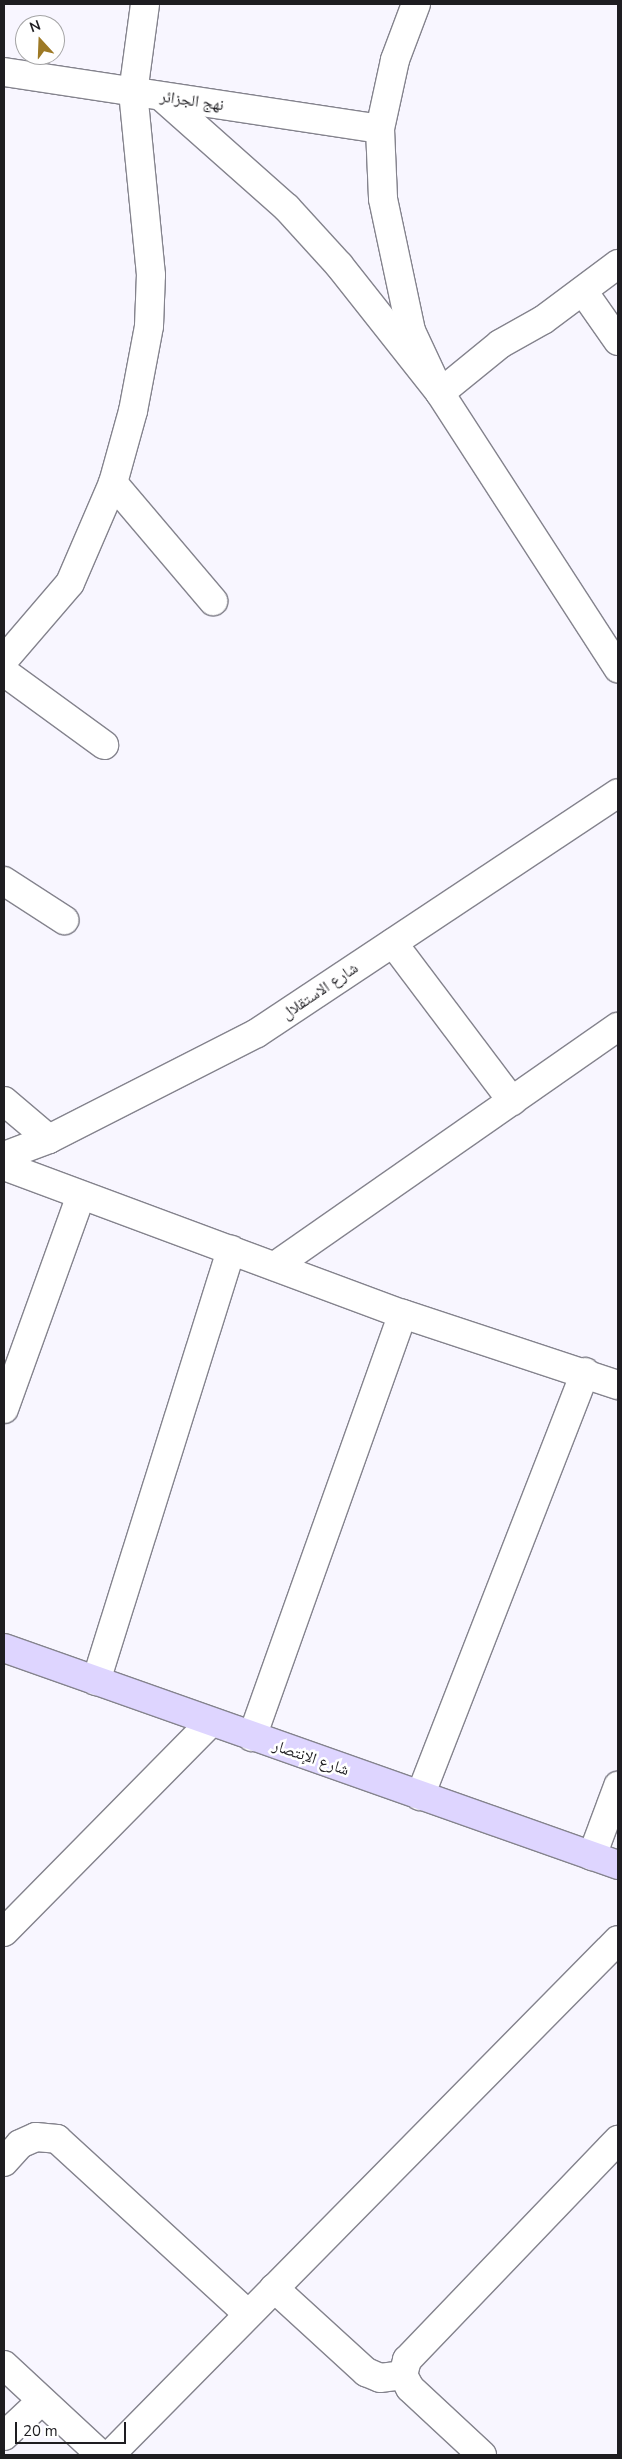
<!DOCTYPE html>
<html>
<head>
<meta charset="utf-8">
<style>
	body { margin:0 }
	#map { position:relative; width:622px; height:2459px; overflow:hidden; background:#f8f6ff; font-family:"Nunito Sans","Noto Naskh Arabic",sans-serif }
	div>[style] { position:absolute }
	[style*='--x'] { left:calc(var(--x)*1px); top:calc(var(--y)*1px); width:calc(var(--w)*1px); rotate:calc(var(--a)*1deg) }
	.roads { filter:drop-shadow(1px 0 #84838d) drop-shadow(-1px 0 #84838d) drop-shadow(0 1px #84838d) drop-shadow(0 -1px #84838d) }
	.minor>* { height:28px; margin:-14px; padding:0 14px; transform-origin:14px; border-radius:14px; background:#fff }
	.major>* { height:28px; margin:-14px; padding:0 14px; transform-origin:14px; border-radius:14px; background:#ded5ff }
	span { translate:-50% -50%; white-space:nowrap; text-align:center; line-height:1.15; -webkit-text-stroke:5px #fff; paint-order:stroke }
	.street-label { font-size:16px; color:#1e1d21 }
	.frame { position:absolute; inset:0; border:5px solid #1e1d21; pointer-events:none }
	.north { position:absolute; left:15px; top:15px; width:50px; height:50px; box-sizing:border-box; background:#fff; border:1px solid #a5a5a6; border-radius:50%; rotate:340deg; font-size:14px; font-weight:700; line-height:20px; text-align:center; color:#1e1d21 }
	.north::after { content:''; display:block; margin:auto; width:18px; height:22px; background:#9d7925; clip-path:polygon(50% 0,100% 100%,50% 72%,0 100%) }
	.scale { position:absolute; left:15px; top:2422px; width:111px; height:22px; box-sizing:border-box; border:2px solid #1e1d21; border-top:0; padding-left:6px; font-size:15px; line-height:18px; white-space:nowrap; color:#1e1d21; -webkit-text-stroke:4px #fff; paint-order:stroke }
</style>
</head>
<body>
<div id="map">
	<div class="roads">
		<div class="minor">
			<i style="--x:416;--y:4;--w:60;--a:110.6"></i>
			<i style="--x:395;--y:60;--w:71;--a:102.3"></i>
			<i style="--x:380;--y:129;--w:70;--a:87.5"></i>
			<i style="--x:383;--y:199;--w:135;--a:78"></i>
			<i style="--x:411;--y:331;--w:68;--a:64.9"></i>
			<i style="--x:440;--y:393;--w:328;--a:57.1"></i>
			<i style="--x:4;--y:72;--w:380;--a:8.6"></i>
			<i style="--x:162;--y:97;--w:167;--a:41.6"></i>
			<i style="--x:287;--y:208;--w:77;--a:47.6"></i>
			<i style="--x:339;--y:265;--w:163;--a:51.7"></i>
			<i style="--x:440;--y:393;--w:77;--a:-39.2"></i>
			<i style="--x:500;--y:344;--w:49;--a:-29.2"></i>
			<i style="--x:543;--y:320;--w:94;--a:-36.7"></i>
			<i style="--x:583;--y:291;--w:61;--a:55"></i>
			<i style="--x:113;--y:483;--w:155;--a:49.7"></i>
			<i style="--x:4;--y:660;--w:101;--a:-49.4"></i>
			<i style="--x:70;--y:583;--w:109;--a:-66.7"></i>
			<i style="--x:113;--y:483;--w:75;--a:-74.5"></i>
			<i style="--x:133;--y:411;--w:86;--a:-79.3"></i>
			<i style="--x:149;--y:326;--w:51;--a:-87.8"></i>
			<i style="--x:151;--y:275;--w:183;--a:-95.6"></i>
			<i style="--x:133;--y:93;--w:90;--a:-82.3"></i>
			<i style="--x:4;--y:672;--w:124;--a:36.1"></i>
			<i style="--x:4;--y:881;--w:72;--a:33"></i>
			<i style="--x:393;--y:943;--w:198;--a:53"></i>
			<i style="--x:4;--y:1101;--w:59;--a:40.2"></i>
			<i style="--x:4;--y:1156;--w:48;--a:-20.7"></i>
			<i style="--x:49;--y:1139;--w:233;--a:-27"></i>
			<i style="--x:257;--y:1033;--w:433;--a:-33.6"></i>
			<i style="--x:4;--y:1166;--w:426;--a:20.4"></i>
			<i style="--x:403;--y:1314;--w:226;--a:18.3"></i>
			<i style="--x:275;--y:1266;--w:418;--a:-34.9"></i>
			<i style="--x:4;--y:1409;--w:227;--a:-70.2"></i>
			<i style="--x:96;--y:1681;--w:452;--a:-72.6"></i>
			<i style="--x:252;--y:1737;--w:449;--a:-70.4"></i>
			<i style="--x:420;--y:1796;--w:455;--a:-68.7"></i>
			<i style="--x:592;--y:1856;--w:75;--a:-69.6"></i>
			<i style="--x:4;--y:1932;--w:293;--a:-45.4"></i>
			<i style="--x:4;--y:2162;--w:24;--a:-48"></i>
			<i style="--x:20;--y:2144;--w:17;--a:-24"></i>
			<i style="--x:36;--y:2137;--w:21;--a:5"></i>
			<i style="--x:57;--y:2139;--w:259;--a:42.5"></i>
			<i style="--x:274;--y:2288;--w:125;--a:42.4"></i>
			<i style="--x:366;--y:2372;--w:15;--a:23"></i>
			<i style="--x:380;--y:2378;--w:23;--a:-7"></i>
			<i style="--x:4;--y:2365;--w:132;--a:42.9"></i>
			<i style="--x:4;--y:2436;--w:48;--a:-43.3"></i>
			<i style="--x:110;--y:2455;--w:723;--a:-45.39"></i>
			<i style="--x:482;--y:2455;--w:98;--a:-137.1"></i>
			<i style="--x:410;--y:2388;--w:15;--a:-118"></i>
			<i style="--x:403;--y:2375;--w:16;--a:-75"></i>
			<i style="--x:407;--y:2360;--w:305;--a:-46.2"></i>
		</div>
		<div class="major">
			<i style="--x:4;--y:1648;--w:651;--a:19.46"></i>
		</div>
	</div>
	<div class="street-label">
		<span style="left:192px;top:101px;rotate:8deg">نهج الجزائر</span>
		<span style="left:320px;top:991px;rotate:-34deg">شارع الاستقلال</span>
		<span style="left:311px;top:1758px;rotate:19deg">شارع الإنتصار</span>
	</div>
	<div class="frame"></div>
	<div class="north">N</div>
	<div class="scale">20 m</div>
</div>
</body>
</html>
